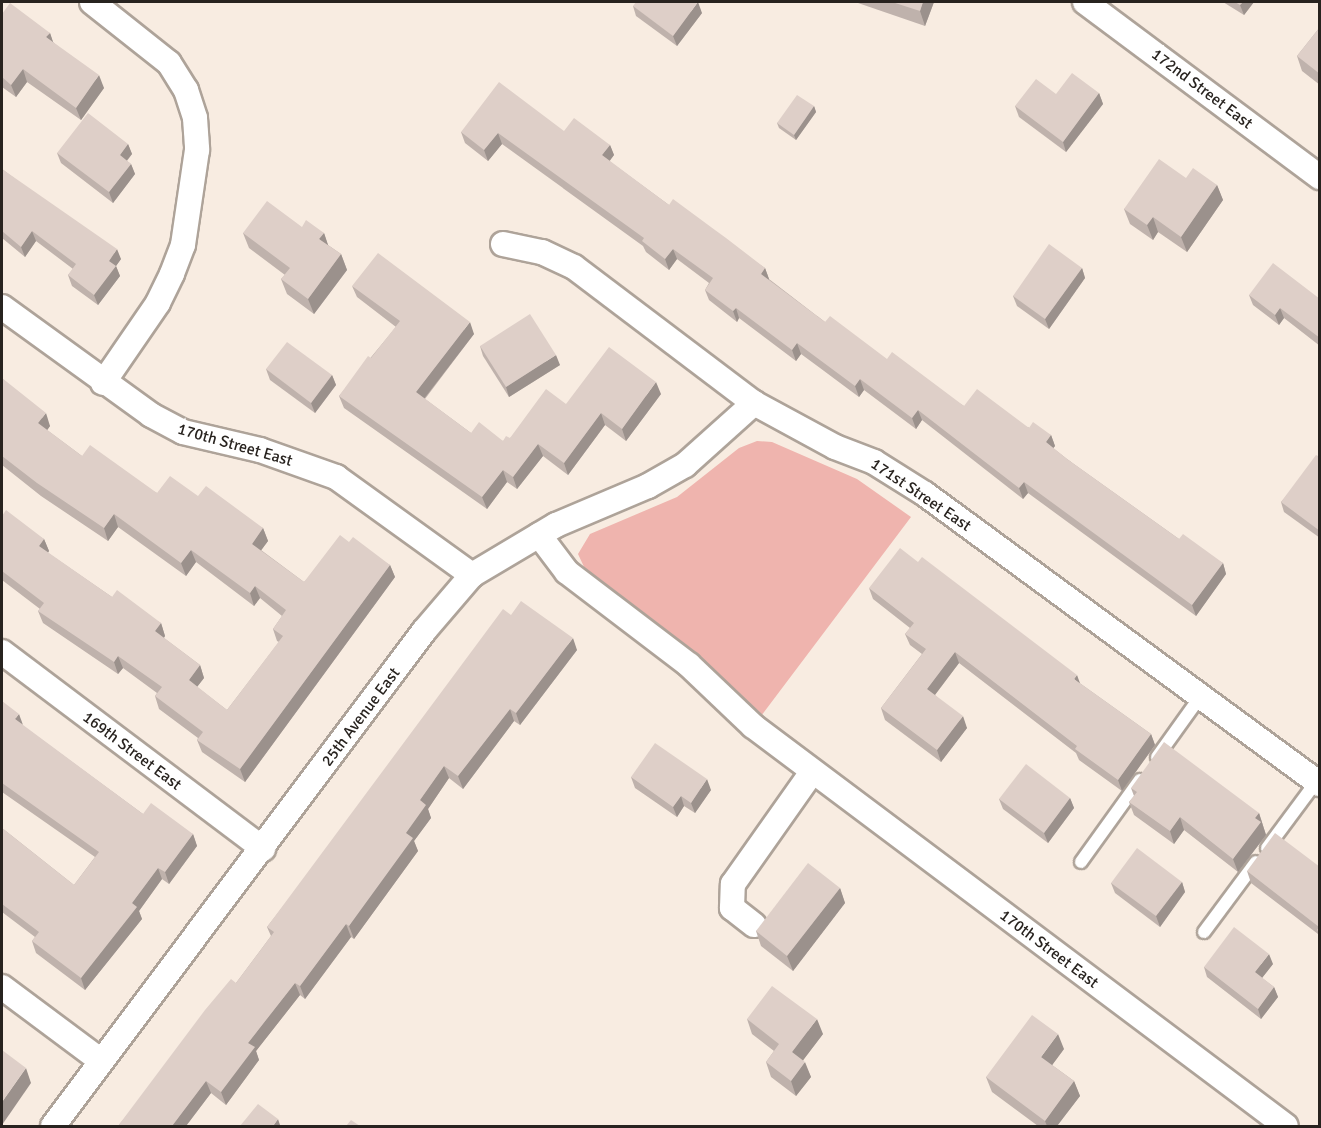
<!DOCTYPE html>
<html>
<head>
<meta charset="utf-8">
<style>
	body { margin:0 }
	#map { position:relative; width:1321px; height:1128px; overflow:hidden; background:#f8ece1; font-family:Signika,sans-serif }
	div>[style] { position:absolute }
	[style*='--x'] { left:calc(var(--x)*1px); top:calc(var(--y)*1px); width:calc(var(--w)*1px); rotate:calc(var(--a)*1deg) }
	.green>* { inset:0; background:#efb4ae }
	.roads { filter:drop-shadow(2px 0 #aea399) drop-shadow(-2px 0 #aea399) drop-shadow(0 2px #aea399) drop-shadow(0 -2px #aea399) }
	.service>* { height:12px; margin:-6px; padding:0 6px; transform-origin:6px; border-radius:6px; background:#fff }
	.minor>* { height:24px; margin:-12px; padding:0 12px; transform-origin:12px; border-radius:12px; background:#fff }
	.wall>* { inset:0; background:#bfb2ac }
	.shaded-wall>* { inset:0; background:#9b918c }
	.building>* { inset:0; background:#decfc8 }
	span { translate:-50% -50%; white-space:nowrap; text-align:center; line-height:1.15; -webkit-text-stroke:6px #fff; paint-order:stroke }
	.street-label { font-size:16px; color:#28231f }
	.frame { position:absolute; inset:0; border:3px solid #28231f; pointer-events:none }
</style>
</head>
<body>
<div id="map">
	<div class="green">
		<i style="clip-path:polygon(757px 441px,772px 442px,857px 479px,911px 517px,761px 716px,696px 655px,585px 569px,578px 554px,590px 534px,677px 497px,739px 448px)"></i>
	</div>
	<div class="roads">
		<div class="service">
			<i style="--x:1157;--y:757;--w:74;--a:-54.4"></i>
			<i style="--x:1267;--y:848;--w:82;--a:-53.4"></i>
			<i style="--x:1081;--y:862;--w:101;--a:-54.3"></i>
			<i style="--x:1204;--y:932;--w:87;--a:-53.4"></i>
		</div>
		<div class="minor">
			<i style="--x:92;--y:2;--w:98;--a:38.4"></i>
			<i style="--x:169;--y:63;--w:32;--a:58"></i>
			<i style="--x:186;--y:90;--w:29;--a:72"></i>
			<i style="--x:195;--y:118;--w:32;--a:86"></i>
			<i style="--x:197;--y:150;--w:96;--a:98.4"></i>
			<i style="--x:183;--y:245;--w:31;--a:111"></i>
			<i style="--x:172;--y:274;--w:32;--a:116"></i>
			<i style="--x:158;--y:303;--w:97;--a:124.5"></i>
			<i style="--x:1085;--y:2;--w:293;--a:36.7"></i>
			<i style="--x:503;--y:244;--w:40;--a:12"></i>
			<i style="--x:542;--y:252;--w:35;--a:25"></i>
			<i style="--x:574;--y:267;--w:226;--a:37.1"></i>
			<i style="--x:754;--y:403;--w:92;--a:28.5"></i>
			<i style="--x:835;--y:447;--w:42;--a:21"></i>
			<i style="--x:874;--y:462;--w:60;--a:32.1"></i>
			<i style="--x:925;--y:494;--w:490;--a:36.3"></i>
			<i style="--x:2;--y:307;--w:184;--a:35.9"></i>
			<i style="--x:151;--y:415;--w:36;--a:28"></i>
			<i style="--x:183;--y:432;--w:79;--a:13.2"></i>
			<i style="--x:260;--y:450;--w:81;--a:19.6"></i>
			<i style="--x:336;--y:477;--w:168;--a:35.8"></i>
			<i style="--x:539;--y:535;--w:46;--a:52.9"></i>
			<i style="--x:567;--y:572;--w:153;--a:37.3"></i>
			<i style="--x:689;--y:665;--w:88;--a:43.6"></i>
			<i style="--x:753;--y:726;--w:666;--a:36.89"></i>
			<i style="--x:2;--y:652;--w:327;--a:37"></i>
			<i style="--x:754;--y:925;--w:28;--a:-142"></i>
			<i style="--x:732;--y:908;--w:24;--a:-88"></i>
			<i style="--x:733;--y:884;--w:137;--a:-54.8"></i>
			<i style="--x:2;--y:987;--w:122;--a:36.7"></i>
			<i style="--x:53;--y:1126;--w:619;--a:-53.15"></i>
			<i style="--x:424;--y:631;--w:74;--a:-49.4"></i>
			<i style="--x:472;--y:575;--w:98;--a:-30.8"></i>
			<i style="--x:556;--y:525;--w:100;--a:-23"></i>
			<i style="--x:648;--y:486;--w:43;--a:-29.6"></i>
			<i style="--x:685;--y:465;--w:93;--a:-41.9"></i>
		</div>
	</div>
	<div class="wall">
		<i style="clip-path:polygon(857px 2px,934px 2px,925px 26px,858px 3px)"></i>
		<i style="clip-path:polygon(1223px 2px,1254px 2px,1244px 15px)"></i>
		<i style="clip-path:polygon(633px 6px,702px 13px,677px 46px,636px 16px)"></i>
		<i style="clip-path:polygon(2px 14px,50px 33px,53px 42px,104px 88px,81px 120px,27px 82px,16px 97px,2px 87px)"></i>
		<i style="clip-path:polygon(1320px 27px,1320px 85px,1302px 71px,1297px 56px)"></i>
		<i style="clip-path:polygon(1099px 93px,1103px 104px,1066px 152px,1019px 117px,1015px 106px)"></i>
		<i style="clip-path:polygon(814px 106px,816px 112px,796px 140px,779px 128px,777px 123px)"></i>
		<i style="clip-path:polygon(564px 131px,610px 145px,614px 155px,609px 161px,669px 205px,765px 268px,769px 279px,825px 322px,964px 406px,1051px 435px,1055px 446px,1053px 448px,1067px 459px,1179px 539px,1223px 563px,1226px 574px,1196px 616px,1028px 493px,1023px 499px,922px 420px,916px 429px,864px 390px,859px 397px,801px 354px,796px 361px,739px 318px,737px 322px,709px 300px,705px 290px,709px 283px,677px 259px,669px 270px,646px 252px,643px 246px,502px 144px,488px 161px,465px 143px,461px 132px)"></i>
		<i style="clip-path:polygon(128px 144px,132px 154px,127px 161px,131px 164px,135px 174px,113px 203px,61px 163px,57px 153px)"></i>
		<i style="clip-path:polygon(2px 169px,121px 259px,116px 266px,120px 276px,98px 305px,72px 286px,68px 275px,73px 269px,36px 241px,25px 257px,2px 238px)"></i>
		<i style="clip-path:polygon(1186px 178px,1217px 185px,1223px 200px,1187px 252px,1158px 232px,1153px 240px,1130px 224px,1124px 209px)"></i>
		<i style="clip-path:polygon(302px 227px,324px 233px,328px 245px,341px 254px,347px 270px,314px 314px,287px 294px,281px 279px,285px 275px,249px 248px,243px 233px)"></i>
		<i style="clip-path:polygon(1082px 268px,1085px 278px,1049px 329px,1017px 306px,1013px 296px)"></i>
		<i style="clip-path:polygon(352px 286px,474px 334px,425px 399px,471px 433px,503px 441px,510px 438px,566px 404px,661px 394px,626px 441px,605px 425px,568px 475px,543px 456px,517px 489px,507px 482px,487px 509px,344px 408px,339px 396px,396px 327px,357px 297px)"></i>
		<i style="clip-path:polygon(1249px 295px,1320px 299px,1320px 346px,1284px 318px,1279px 325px,1253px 305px)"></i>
		<i style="clip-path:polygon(480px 346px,560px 365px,509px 397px,483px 356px)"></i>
		<i style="clip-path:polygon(266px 369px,332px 375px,336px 385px,315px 413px,270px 380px)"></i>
		<i style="clip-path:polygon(2px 378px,50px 426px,47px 430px,82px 456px,157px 493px,198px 496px,263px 528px,268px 541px,261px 550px,304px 582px,349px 542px,390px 565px,395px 577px,245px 782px,202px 752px,197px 740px,198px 738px,159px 709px,155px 696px,157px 693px,123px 668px,118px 674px,43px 623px,38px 611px,40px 609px,2px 580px,2px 516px,44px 539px,49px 551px,48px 553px,112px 597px,161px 623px,165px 636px,164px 638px,200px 665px,204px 678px,197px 687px,227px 710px,279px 642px,277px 641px,273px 629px,282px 616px,260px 598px,254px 606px,196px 562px,186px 576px,118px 527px,108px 541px,41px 496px,2px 465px)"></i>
		<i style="clip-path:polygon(1320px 457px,1320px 538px,1284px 512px,1281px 502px)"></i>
		<i style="clip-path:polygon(869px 588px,1081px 684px,1151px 734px,1155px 745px,1122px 791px,1079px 760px,1076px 753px,959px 663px,935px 695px,967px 728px,941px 762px,885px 720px,881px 708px,922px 654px,910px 645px,905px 634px,910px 628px,873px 599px)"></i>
		<i style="clip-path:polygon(511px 615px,577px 650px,520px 725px,514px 721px,463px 789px,449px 778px,428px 809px,431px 818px,414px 841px,418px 851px,354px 939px,351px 937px,305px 999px,300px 995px,256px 1051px,259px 1060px,226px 1105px,211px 1093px,186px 1126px,118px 1126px,236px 983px,271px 936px,267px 927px)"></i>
		<i style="clip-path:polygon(2px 701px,23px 726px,143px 814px,193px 834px,197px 846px,169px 884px,162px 879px,139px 911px,142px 919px,85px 990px,36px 953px,32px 941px,35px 937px,2px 912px,2px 828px,74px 885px,95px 857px,2px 792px)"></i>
		<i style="clip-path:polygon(631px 777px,711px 790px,695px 813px,684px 806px,677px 817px,635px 788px)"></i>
		<i style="clip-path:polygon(1131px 788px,1259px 813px,1266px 835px,1238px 872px,1184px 830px,1174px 844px,1134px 815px,1129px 802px,1134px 796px)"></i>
		<i style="clip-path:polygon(1070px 798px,1074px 808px,1048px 843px,1003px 809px,999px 799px)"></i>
		<i style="clip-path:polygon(1320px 867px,1320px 939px,1318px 934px,1251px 883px,1247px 871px)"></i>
		<i style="clip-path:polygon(1182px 882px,1185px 892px,1160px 927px,1115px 893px,1111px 883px)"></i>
		<i style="clip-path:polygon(840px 888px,845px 903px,793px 971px,761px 946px,756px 931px)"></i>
		<i style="clip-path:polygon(1273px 964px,1262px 978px,1274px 987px,1278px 997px,1261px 1019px,1207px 977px,1204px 967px)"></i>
		<i style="clip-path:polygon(747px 1019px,823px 1034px,803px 1060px,811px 1077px,796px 1096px,771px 1077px,766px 1062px,774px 1051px,752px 1034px)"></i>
		<i style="clip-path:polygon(1064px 1049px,1052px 1065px,1074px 1081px,1080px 1096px,1057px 1126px,1038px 1126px,992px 1092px,986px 1077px)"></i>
	</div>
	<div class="shaded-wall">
		<i style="clip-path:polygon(698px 2px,702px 13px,677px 46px,673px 36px)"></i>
		<i style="clip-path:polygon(923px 2px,934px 2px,925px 26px,920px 11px)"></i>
		<i style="clip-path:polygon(1243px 2px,1254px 2px,1244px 15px,1240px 5px)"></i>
		<i style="clip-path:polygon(50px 33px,54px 45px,46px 37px)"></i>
		<i style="clip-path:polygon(23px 69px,27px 82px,16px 97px,11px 85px)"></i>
		<i style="clip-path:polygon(99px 75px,104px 88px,81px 120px,76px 108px)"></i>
		<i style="clip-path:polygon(1099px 93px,1103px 104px,1066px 152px,1063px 142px)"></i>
		<i style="clip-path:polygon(814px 106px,816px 112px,796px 140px,794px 135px)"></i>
		<i style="clip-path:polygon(498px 133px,502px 144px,488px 161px,484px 150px)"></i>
		<i style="clip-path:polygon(128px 144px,132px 154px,123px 165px,120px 155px)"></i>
		<i style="clip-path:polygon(610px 145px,614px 155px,606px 166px,602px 155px)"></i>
		<i style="clip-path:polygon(131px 164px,135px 174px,113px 203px,109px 192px)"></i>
		<i style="clip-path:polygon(1217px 185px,1223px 200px,1187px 252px,1181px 237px)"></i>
		<i style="clip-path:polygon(1153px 217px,1158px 232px,1153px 240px,1147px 225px)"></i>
		<i style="clip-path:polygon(32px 231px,36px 241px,25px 257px,21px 247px)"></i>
		<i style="clip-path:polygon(324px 233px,329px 248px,319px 239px)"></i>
		<i style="clip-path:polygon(117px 249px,121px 259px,116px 266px,120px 276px,98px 305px,94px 295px,109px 261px)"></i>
		<i style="clip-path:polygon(673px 249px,677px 259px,669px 270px,665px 259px)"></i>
		<i style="clip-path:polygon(341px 254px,347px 270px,314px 314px,308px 299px)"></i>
		<i style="clip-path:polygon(765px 268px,769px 279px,765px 284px,761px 274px)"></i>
		<i style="clip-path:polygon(1082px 268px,1085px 278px,1049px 329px,1045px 319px)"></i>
		<i style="clip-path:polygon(736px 308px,739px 318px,737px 322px,733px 311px)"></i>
		<i style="clip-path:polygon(1280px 308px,1284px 318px,1279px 325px,1275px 315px)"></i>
		<i style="clip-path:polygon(470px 322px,474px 334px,420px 404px,416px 392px)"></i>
		<i style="clip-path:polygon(797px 343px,801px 354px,796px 361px,792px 350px)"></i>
		<i style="clip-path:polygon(556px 355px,560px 365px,509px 397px,506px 387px)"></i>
		<i style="clip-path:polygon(332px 375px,336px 385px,315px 413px,311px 403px)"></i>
		<i style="clip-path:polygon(860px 379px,864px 390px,859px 397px,855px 386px)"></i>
		<i style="clip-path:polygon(656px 382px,661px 394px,626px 441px,622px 429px)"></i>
		<i style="clip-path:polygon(918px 410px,922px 420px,916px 429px,912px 418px)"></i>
		<i style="clip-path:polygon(46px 413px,50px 426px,43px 436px,38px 423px)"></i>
		<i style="clip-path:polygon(601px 413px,605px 425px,568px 475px,564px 463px)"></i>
		<i style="clip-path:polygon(1051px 435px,1055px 446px,1050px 452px,1046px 442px)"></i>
		<i style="clip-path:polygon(538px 444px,543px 456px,517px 489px,513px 477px)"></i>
		<i style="clip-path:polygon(503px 470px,507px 482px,487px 509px,482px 497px)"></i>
		<i style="clip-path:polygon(1024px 482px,1028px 493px,1023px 499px,1019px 488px)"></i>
		<i style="clip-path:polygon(114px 514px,118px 527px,108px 541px,104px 528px)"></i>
		<i style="clip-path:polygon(263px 528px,268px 541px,257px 556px,252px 544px)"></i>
		<i style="clip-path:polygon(44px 539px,49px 551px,43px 559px,39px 546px)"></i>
		<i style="clip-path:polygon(191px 550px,196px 562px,186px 576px,181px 563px)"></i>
		<i style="clip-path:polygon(1223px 563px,1226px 574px,1196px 616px,1192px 605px)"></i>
		<i style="clip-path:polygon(390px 565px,395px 577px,245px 782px,240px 769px)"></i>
		<i style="clip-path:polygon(255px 586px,260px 598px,254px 606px,250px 593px)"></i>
		<i style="clip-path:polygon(161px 623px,165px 636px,159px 644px,155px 631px)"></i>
		<i style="clip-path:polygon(573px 638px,577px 650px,520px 725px,516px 713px)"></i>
		<i style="clip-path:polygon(955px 652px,959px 663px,931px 700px,927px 689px)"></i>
		<i style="clip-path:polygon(118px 656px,123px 668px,118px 674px,114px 662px)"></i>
		<i style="clip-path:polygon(200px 665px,204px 678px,193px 692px,189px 680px)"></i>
		<i style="clip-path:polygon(1077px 675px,1081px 686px,1074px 679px)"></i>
		<i style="clip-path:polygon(510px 709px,514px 721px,463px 789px,458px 776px)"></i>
		<i style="clip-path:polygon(19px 714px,23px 725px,15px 719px)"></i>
		<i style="clip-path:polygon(963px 716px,967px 728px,941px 762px,937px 750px)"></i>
		<i style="clip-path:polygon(1151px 734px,1155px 745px,1122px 791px,1118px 780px)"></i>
		<i style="clip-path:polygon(444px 766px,449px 778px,428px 809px,431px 818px,414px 841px,418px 851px,354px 939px,349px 926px,420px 800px)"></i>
		<i style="clip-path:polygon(707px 779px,711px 790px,695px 813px,691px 803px)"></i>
		<i style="clip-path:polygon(681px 796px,684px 806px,677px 817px,673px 807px)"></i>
		<i style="clip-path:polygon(1070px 798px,1074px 808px,1048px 843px,1044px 833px)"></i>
		<i style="clip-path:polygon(1259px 813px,1266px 835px,1238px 872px,1233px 859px,1255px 818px)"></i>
		<i style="clip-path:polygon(1180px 817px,1184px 830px,1174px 844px,1170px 831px)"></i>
		<i style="clip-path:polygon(193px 834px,197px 846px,169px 884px,165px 872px)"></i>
		<i style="clip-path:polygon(158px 868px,162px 879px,139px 911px,142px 919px,85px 990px,81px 978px,132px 903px)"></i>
		<i style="clip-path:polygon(1182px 882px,1185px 892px,1160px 927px,1156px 916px)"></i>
		<i style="clip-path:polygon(840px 888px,845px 903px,793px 971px,787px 956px)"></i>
		<i style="clip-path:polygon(346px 924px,351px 937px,305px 999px,300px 986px)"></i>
		<i style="clip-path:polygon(1269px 954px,1273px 964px,1258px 983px,1255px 972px)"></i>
		<i style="clip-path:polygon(295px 983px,300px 995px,256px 1051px,259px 1060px,226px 1105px,221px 1092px,248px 1043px)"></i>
		<i style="clip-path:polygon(1274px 987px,1278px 997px,1261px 1019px,1258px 1009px)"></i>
		<i style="clip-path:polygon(817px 1019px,823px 1034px,798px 1067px,792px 1052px)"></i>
		<i style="clip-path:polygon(1058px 1034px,1064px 1049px,1047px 1072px,1041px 1057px)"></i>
		<i style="clip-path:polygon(805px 1062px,811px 1077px,796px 1096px,791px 1081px)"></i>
		<i style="clip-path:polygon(26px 1068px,31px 1083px,2px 1125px,2px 1102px)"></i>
		<i style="clip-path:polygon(206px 1081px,211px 1093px,186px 1126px,172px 1126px)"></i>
		<i style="clip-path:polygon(1074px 1081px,1080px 1096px,1057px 1126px,1047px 1126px,1045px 1121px)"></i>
		<i style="clip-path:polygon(278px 1119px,280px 1125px,279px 1126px,273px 1126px)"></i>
	</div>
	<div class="building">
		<i style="clip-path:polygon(636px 2px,698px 2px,673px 36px,633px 6px)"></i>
		<i style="clip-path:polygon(892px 2px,923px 2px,920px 11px)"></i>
		<i style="clip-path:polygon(1235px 2px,1243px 2px,1240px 5px)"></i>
		<i style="clip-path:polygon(10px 3px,50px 33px,46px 37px,99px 75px,76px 108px,23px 69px,11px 85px,2px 77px,2px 14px)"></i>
		<i style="clip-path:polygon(1320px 27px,1320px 74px,1297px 56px)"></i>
		<i style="clip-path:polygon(1072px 73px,1099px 93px,1063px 142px,1015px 106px,1036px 79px,1056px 94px)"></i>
		<i style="clip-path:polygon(499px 82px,564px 131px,574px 118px,610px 145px,602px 155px,669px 205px,673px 199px,726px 238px,765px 268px,761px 274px,825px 322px,830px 316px,887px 359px,892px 352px,964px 406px,977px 389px,1029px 428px,1033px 422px,1051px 435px,1046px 442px,1067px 459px,1179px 539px,1183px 534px,1223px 563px,1192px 605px,1024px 482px,1019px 488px,918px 410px,912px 418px,860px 379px,855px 386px,797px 343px,792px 350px,736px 308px,733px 311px,705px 290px,713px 278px,673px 249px,665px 259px,642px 241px,644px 238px,498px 133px,484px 150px,461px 132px)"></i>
		<i style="clip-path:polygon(797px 95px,814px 106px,794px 135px,777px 123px)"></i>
		<i style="clip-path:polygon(88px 113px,128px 144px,120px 155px,131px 164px,109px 192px,57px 153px)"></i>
		<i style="clip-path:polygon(1159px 159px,1186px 178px,1193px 168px,1217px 185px,1181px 237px,1153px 217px,1147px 225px,1124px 209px)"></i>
		<i style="clip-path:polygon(2px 169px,117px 249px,109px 261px,116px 266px,94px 295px,68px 275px,76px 264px,32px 231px,21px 247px,2px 231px)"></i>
		<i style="clip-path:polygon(267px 201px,302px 227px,306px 220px,324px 233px,319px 239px,341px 254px,308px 299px,281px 279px,290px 268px,243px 233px)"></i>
		<i style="clip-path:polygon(1049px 244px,1082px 268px,1045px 319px,1013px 296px)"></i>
		<i style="clip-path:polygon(378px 253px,470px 322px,416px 392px,471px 433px,479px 422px,503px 441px,506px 436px,510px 438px,546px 389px,566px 404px,609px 347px,656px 382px,622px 429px,601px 413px,564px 463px,538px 444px,513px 477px,503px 470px,482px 497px,339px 396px,368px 356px,371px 358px,400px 321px,352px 286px)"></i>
		<i style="clip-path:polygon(1273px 263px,1320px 299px,1320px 338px,1280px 308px,1275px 315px,1249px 295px)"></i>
		<i style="clip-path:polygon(530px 314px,556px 355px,506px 387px,480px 346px)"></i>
		<i style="clip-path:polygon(287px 342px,332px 375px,311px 403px,266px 369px)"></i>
		<i style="clip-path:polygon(2px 378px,46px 413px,38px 423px,82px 456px,90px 445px,157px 493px,170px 476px,198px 496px,206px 486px,263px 528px,252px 544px,304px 582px,340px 535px,349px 542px,353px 537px,390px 565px,240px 769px,197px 740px,203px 732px,155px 696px,162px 687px,118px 656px,114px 662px,38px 611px,44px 603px,2px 571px,2px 516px,6px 510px,44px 539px,39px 546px,112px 597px,117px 590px,161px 623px,155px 631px,200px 665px,189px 680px,227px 710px,283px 636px,273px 629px,286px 610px,255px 586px,250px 593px,191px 550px,181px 563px,114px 514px,104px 528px,37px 483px,2px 456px)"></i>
		<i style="clip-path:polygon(1316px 455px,1320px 457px,1320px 531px,1281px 502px)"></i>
		<i style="clip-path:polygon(900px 548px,918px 562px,922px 557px,1077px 675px,1074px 679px,1151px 734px,1118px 780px,1075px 749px,1077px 746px,955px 652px,927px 689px,963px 716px,937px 750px,881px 708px,926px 649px,905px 634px,914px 623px,869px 588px)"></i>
		<i style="clip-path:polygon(521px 601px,573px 638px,516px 713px,510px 709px,458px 776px,444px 766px,420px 800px,426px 805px,406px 833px,413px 838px,349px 926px,346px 924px,300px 986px,295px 983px,248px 1043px,255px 1047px,221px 1092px,206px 1081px,172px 1126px,118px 1126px,205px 1010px,231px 979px,236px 983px,274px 932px,267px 927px,503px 609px,511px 615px)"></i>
		<i style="clip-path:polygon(2px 701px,19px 714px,15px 719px,143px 814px,151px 803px,193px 834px,165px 872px,158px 868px,132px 903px,137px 907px,81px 978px,32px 941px,39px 932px,2px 904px,2px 828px,74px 885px,99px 852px,2px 783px)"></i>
		<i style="clip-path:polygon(1164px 742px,1259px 813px,1255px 818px,1261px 822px,1233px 859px,1180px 817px,1170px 831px,1129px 802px,1137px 792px,1131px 788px)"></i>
		<i style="clip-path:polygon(655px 743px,707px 779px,691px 803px,681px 796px,673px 807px,631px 777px)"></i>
		<i style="clip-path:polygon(1026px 764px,1070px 798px,1044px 833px,999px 799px)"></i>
		<i style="clip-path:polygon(1275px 833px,1320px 867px,1320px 933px,1317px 930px,1319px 927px,1247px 871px)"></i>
		<i style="clip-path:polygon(1137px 848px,1182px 882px,1156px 916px,1111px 883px)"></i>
		<i style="clip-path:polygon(808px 863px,840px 888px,787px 956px,756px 931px)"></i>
		<i style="clip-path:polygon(1234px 927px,1269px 954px,1255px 972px,1274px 987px,1258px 1009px,1204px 967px)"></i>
		<i style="clip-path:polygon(772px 986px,817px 1019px,792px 1052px,805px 1062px,791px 1081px,766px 1062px,779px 1044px,747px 1019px)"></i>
		<i style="clip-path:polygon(1032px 1015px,1058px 1034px,1041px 1057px,1074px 1081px,1045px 1121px,986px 1077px)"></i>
		<i style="clip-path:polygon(2px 1050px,26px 1068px,2px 1102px)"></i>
		<i style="clip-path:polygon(258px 1104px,278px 1119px,273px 1126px,240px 1126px)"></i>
		<i style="clip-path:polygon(351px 1120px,360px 1126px,346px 1126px)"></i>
	</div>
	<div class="street-label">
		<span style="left:1202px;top:89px;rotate:37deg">172nd Street East</span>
		<span style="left:235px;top:445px;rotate:16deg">170th Street East</span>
		<span style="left:921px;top:495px;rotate:34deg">171st Street East</span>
		<span style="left:361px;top:717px;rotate:-53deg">25th Avenue East</span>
		<span style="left:132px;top:751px;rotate:37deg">169th Street East</span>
		<span style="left:1049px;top:949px;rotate:37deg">170th Street East</span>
	</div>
	<div class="frame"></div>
</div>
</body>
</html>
